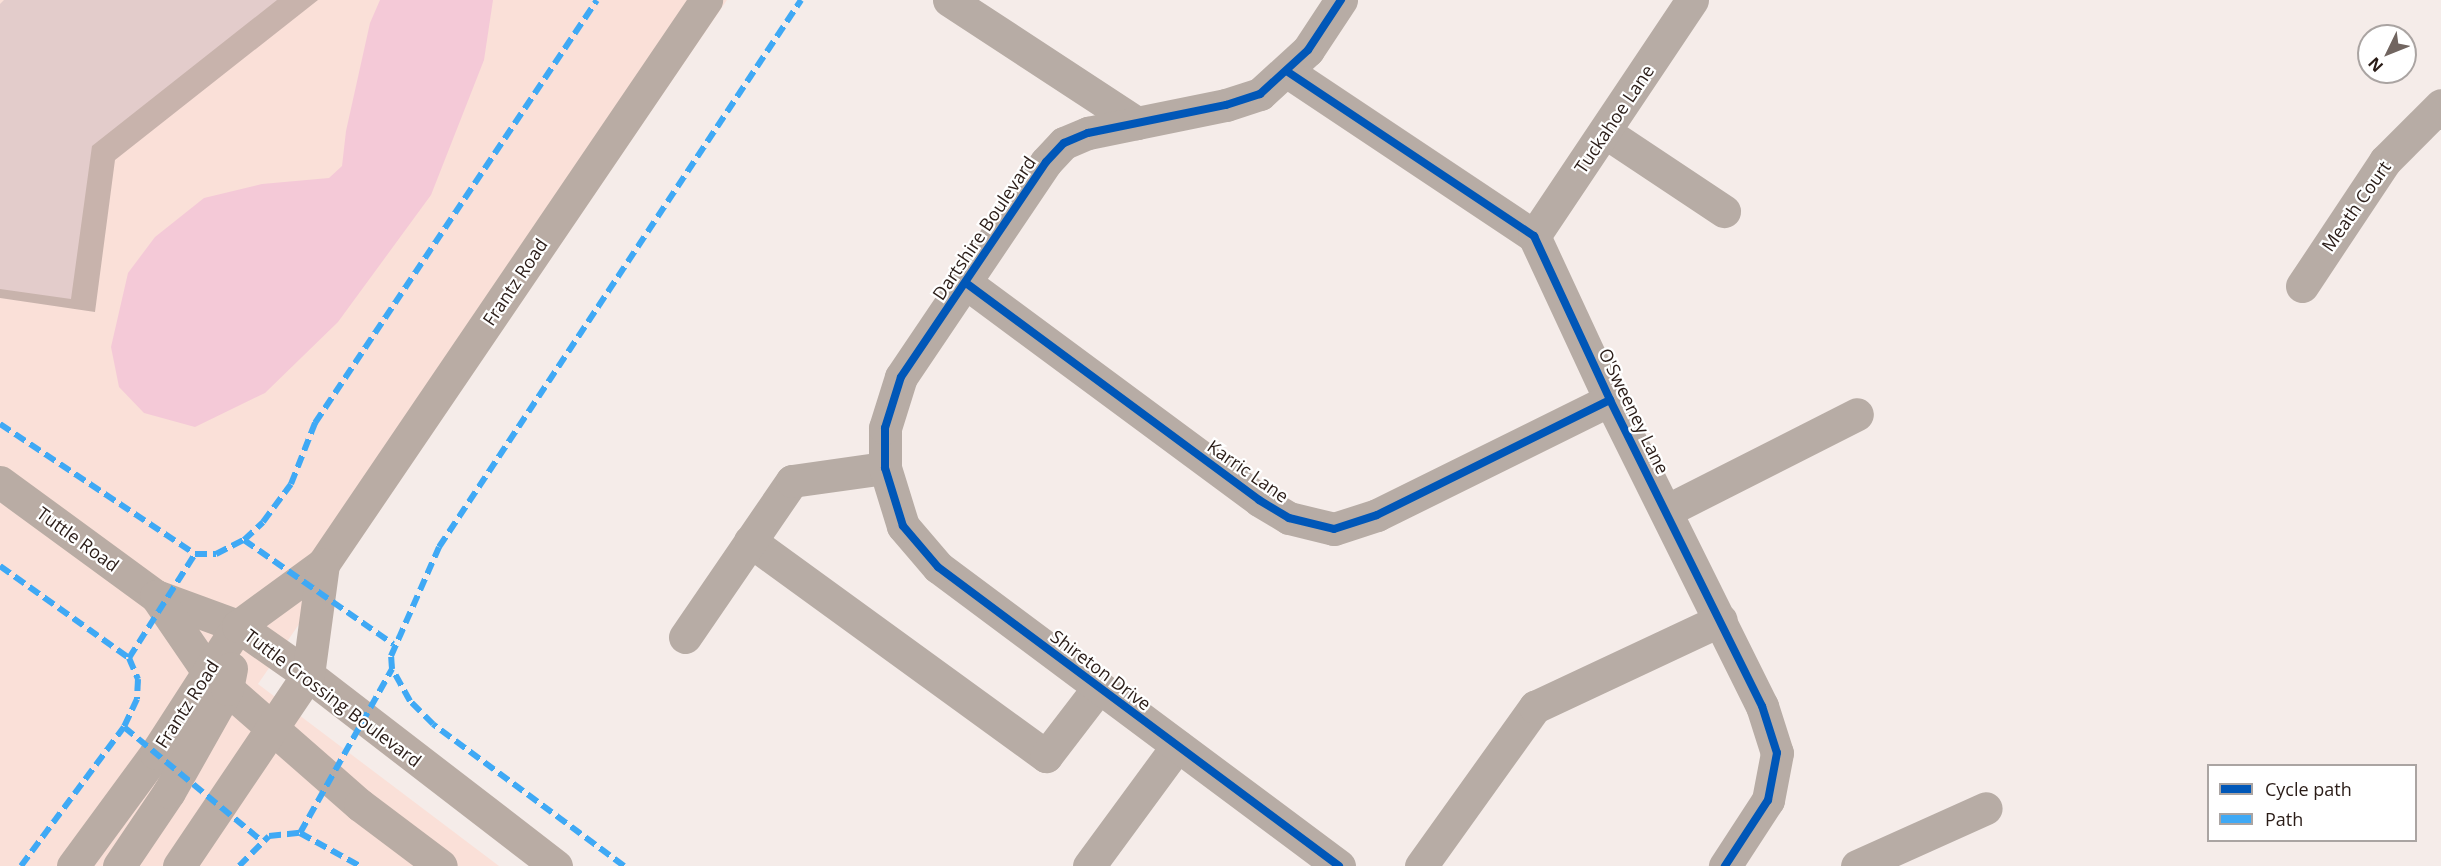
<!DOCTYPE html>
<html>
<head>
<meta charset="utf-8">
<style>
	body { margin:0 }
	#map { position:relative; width:2441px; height:866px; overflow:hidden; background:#f5ece9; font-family:"Open Sans",sans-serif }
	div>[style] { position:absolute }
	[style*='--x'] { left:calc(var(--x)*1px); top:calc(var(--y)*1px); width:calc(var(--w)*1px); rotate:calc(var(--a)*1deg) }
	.built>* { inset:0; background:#fae0d8 }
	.water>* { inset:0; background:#f4c9d7 }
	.shadow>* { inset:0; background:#0003 }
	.building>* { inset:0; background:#e3cccb }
	.minor>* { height:33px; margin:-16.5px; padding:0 16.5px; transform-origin:16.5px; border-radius:16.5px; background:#b7aca5 }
	.major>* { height:33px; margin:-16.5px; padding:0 16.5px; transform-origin:16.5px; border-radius:16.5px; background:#b9aca4 }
	.quiet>* { height:6px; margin-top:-3px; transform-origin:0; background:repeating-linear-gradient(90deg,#3fa9f5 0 12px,transparent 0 18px) }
	.cycleway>* { height:8px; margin:-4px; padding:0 4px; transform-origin:4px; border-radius:4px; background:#0057b8 }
	span { translate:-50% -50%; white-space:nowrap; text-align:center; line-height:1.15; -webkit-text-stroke:4.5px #fff; paint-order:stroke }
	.street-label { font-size:18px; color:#2a1c17 }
	.legend { position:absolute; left:2207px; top:764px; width:210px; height:78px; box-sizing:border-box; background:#fff; border:2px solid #aaa4a2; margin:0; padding:8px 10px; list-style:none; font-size:18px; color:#2a1c17 }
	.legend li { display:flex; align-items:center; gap:12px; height:30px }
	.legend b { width:30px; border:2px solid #aaa4a2 }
	.north { position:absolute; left:2357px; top:24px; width:60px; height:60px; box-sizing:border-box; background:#fff; border:2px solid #aaa4a2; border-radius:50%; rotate:227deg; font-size:16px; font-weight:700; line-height:24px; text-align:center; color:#2a1c17 }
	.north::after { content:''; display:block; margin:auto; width:21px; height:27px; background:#716560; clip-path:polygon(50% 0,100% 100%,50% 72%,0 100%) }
</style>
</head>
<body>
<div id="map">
	<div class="built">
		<i style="clip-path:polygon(0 0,727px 0,258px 684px,499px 866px,0 866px)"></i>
	</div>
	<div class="water">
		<i style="clip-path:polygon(380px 0,493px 0,484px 60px,431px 195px,338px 322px,265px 393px,195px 427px,144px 413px,119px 387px,111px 347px,128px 273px,155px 237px,204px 198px,262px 184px,329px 178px,342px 166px,346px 131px,370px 23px)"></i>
	</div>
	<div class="shadow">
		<i style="clip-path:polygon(7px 0,318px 0,115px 160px,95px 312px,0 298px,0 5px)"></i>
	</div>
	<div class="building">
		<i style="clip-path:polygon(4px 0,277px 0,92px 146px,71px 299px,0 289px,0 4px)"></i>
	</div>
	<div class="minor">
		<i style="--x:949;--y:0;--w:225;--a:33.2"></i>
		<i style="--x:1288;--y:72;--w:296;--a:33.7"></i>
		<i style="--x:1534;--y:236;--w:181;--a:65.1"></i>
		<i style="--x:1610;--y:400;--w:342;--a:63.6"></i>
		<i style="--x:1762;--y:706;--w:49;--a:72.3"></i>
		<i style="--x:1777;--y:753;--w:48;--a:100.8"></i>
		<i style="--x:1768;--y:800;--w:79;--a:123.1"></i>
		<i style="--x:1605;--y:132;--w:143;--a:33.6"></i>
		<i style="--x:1534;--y:236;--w:284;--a:-56.2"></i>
		<i style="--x:966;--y:283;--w:365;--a:36.5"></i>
		<i style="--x:1259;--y:500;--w:35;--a:31"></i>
		<i style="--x:1289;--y:518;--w:46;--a:13.7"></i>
		<i style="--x:1334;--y:529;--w:45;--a:-18"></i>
		<i style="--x:1377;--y:515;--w:260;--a:-26.3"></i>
		<i style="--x:2302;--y:286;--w:150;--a:-56.4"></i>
		<i style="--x:2385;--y:161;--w:79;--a:-45"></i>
		<i style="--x:1666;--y:511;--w:214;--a:-26.9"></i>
		<i style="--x:750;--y:541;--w:366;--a:36"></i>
		<i style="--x:1046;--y:756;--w:87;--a:-52.5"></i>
		<i style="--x:685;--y:637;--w:189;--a:-55.6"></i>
		<i style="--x:792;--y:481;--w:94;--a:-8"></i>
		<i style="--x:1089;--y:866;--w:149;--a:-53.7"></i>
		<i style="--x:1339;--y:866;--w:500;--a:-143.29"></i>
		<i style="--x:938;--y:567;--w:54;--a:-130.5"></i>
		<i style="--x:903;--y:526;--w:61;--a:-107.2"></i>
		<i style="--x:885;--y:468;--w:40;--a:-90"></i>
		<i style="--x:885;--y:428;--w:53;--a:-72.6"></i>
		<i style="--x:901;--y:377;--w:259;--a:-56"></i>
		<i style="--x:1046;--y:162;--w:26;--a:-47"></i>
		<i style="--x:1064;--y:143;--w:26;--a:-23"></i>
		<i style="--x:1088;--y:133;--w:141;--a:-11.5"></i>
		<i style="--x:1226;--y:105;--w:36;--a:-18"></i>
		<i style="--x:1260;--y:94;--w:65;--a:-42.5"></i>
		<i style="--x:1308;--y:50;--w:60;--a:-56.6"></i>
		<i style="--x:1421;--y:866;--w:196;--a:-54.4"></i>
		<i style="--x:1535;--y:707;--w:205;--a:-25.1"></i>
		<i style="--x:1857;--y:866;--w:141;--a:-24.2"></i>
	</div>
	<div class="major">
		<i style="--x:0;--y:482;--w:193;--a:36.2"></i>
		<i style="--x:156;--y:596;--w:87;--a:20.1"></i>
		<i style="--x:238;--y:626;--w:85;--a:35"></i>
		<i style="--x:308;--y:675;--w:313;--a:37.6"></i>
		<i style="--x:156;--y:596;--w:92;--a:55.6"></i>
		<i style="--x:208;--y:672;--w:202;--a:41.2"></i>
		<i style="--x:360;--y:805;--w:101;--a:37"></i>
		<i style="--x:73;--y:866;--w:140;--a:-53.7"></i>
		<i style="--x:156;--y:753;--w:151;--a:-57.2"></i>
		<i style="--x:238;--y:626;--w:105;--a:-36.1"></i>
		<i style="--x:323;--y:564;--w:682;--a:-55.82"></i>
		<i style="--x:119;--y:866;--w:89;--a:-56"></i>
		<i style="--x:169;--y:792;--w:118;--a:-60.6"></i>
		<i style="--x:227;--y:689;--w:21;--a:-79"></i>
		<i style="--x:179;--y:866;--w:230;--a:-56"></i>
		<i style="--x:308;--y:675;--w:112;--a:-82.3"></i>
	</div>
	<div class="quiet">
		<i style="--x:0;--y:424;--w:234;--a:33.7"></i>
		<i style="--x:195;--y:554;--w:21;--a:0"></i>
		<i style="--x:216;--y:554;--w:31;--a:-27"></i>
		<i style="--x:244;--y:540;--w:26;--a:-43"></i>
		<i style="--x:263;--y:522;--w:47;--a:-53.6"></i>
		<i style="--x:291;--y:484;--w:66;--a:-68.5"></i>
		<i style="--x:315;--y:423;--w:508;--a:-56.31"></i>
		<i style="--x:244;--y:540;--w:182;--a:34.9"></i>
		<i style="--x:0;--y:566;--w:158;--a:35.5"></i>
		<i style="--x:129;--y:658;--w:23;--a:67"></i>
		<i style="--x:138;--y:679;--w:20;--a:93"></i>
		<i style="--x:137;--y:699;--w:31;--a:115"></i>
		<i style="--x:124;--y:727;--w:179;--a:39.6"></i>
		<i style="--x:129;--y:658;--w:123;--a:-57.6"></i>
		<i style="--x:300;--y:833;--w:188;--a:-60.7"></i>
		<i style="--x:21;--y:866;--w:173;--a:-53.5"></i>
		<i style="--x:239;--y:866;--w:42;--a:-45"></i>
		<i style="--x:269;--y:836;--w:31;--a:-6"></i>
		<i style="--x:300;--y:833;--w:68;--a:28.8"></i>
		<i style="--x:624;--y:866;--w:238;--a:-143.4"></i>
		<i style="--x:433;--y:724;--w:33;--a:-135"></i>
		<i style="--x:410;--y:701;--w:37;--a:-119"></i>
		<i style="--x:392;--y:669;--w:13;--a:-94"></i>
		<i style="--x:391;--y:656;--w:119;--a:-66.2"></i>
		<i style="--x:439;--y:547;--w:656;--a:-56.5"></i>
	</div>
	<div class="cycleway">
		<i style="--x:1288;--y:72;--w:296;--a:33.7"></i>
		<i style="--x:1534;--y:236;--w:181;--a:65.1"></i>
		<i style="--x:1610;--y:400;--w:342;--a:63.6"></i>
		<i style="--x:1762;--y:706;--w:49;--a:72.3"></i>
		<i style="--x:1777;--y:753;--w:48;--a:100.8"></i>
		<i style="--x:1768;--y:800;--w:79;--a:123.1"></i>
		<i style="--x:966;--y:283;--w:365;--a:36.5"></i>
		<i style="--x:1259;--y:500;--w:35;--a:31"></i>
		<i style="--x:1289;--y:518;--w:46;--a:13.7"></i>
		<i style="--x:1334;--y:529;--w:45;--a:-18"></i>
		<i style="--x:1377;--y:515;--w:260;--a:-26.3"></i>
		<i style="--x:1339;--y:866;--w:500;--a:-143.29"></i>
		<i style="--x:938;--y:567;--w:54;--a:-130.5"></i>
		<i style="--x:903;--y:526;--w:61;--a:-107.2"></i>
		<i style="--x:885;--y:468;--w:40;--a:-90"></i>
		<i style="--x:885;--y:428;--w:53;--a:-72.6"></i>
		<i style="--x:901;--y:377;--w:259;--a:-56"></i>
		<i style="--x:1046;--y:162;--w:26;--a:-47"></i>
		<i style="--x:1064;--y:143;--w:26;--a:-23"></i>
		<i style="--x:1088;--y:133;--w:141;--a:-11.5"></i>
		<i style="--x:1226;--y:105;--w:36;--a:-18"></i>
		<i style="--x:1260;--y:94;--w:65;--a:-42.5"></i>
		<i style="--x:1308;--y:50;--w:60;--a:-56.6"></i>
	</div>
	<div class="street-label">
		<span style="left:1614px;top:119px;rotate:-56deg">Tuckahoe Lane</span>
		<span style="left:2356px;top:206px;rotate:-55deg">Meath Court</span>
		<span style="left:984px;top:228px;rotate:-56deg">Dartshire Boulevard</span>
		<span style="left:515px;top:282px;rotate:-56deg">Frantz Road</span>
		<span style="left:1634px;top:411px;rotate:64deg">O'Sweeney Lane</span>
		<span style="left:1248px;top:471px;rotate:35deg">Karric Lane</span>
		<span style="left:78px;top:539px;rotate:36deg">Tuttle Road</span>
		<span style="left:1101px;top:670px;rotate:37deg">Shireton Drive</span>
		<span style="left:333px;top:698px;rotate:37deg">Tuttle Crossing Boulevard</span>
		<span style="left:187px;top:704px;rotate:-57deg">Frantz Road</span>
	</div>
	<ul class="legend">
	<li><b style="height:8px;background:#0057b8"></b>Cycle path</li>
	<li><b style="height:8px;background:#3fa9f5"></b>Path</li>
	</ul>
	<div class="north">N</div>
</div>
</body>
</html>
